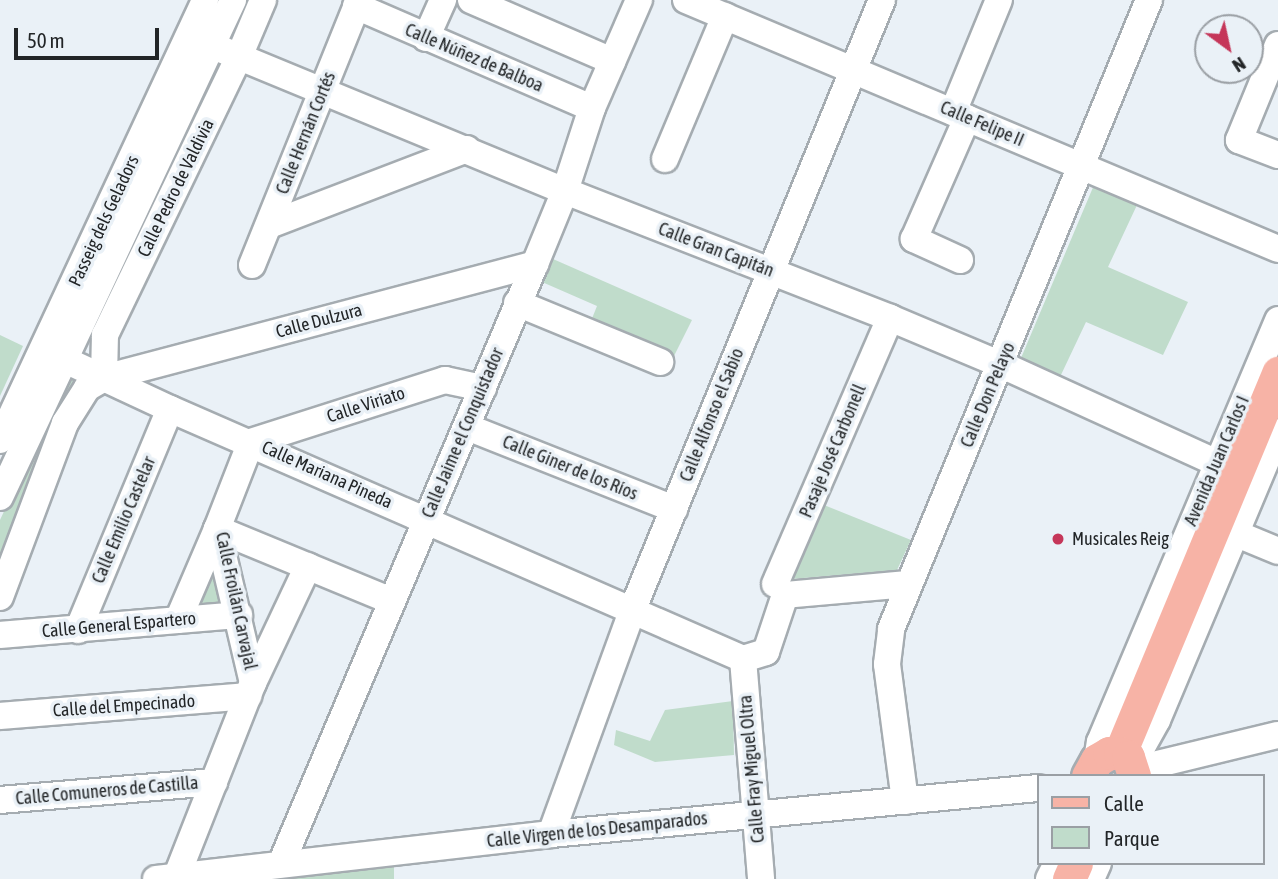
<!DOCTYPE html>
<html>
<head>
<meta charset="utf-8">
<style>
	body { margin:0 }
	#map { position:relative; width:1278px; height:879px; overflow:hidden; background:#eaf1f7; font-family:"Asap Condensed",sans-serif }
	div>[style] { position:absolute }
	[style*='--x'] { left:calc(var(--x)*1px); top:calc(var(--y)*1px); width:calc(var(--w)*1px); rotate:calc(var(--a)*1deg) }
	.green>* { inset:0; background:#c0dccb }
	.roads { filter:drop-shadow(2px 0 #a5acb1) drop-shadow(-2px 0 #a5acb1) drop-shadow(0 2px #a5acb1) drop-shadow(0 -2px #a5acb1) }
	.minor>* { height:26px; margin:-13px; padding:0 13px; transform-origin:13px; border-radius:13px; background:#fff }
	.major>* { height:33px; margin:-16.5px; padding:0 16.5px; transform-origin:16.5px; border-radius:16.5px; background:#f7b3a6 }
	.dots>* { width:19px; height:19px; translate:-50% -50%; box-sizing:border-box; border:4px solid #eaf1f7; border-radius:50% }
	span { translate:-50% -50%; white-space:nowrap; text-align:center; line-height:1.15; -webkit-text-stroke:7px #eaf1f7; paint-order:stroke }
	.street-label { font-size:18px; color:#222527 }
	.poi-label { font-size:18px; color:#222527 }
	.left { translate:0 -50%; text-align:left }
	.legend { position:absolute; left:1037px; top:774px; width:228px; height:91px; box-sizing:border-box; background:#eaf1f7; border:2px solid #9a9fa4; margin:0; padding:9px 12px; list-style:none; font-size:21px; color:#222527 }
	.legend li { display:flex; align-items:center; gap:14px; height:35px }
	.legend b { width:35px; border:2px solid #9a9fa4 }
	.north { position:absolute; left:1194px; top:14px; width:70px; height:70px; box-sizing:border-box; background:#eaf1f7; border:2px solid #9a9fa4; border-radius:50%; rotate:147deg; font-size:19px; font-weight:700; line-height:28px; text-align:center; color:#222527 }
	.north::after { content:''; display:block; margin:auto; width:24px; height:32px; background:#c53659; clip-path:polygon(50% 0,100% 100%,50% 72%,0 100%) }
	.scale { position:absolute; left:14px; top:28px; width:145px; height:32px; box-sizing:border-box; border:4px solid #222527; border-top:0; padding-left:9px; font-size:21px; line-height:24px; white-space:nowrap; color:#222527; -webkit-text-stroke:5px #eaf1f7; paint-order:stroke }
</style>
</head>
<body>
<div id="map">
	<div class="green">
		<i style="clip-path:polygon(1094px 185px,1137px 205px,1108px 267px,1188px 302px,1163px 355px,1086px 322px,1060px 377px,1021px 358px)"></i>
		<i style="clip-path:polygon(553px 259px,692px 320px,674px 356px,591px 321px,597px 306px,542px 282px)"></i>
		<i style="clip-path:polygon(0 335px,23px 346px,0 396px)"></i>
		<i style="clip-path:polygon(70px 369px,79px 374px,0 559px,0 520px)"></i>
		<i style="clip-path:polygon(824px 505px,911px 540px,897px 570px,792px 579px)"></i>
		<i style="clip-path:polygon(212px 555px,226px 602px,192px 606px)"></i>
		<i style="clip-path:polygon(733px 701px,734px 755px,655px 762px,614px 745px,616px 730px,650px 741px,665px 710px)"></i>
		<i style="clip-path:polygon(394px 867px,394px 879px,282px 879px)"></i>
	</div>
	<div class="roads">
		<div class="minor">
			<i style="--x:471;--y:0;--w:154;--a:23.4"></i>
			<i style="--x:686;--y:0;--w:642;--a:22.81"></i>
			<i style="--x:356;--y:6;--w:257;--a:23.4"></i>
			<i style="--x:426;--y:38;--w:42;--a:-65.9"></i>
			<i style="--x:1278;--y:45;--w:103;--a:112.3"></i>
			<i style="--x:1239;--y:140;--w:42;--a:21"></i>
			<i style="--x:213;--y:46;--w:381;--a:22.4"></i>
			<i style="--x:565;--y:191;--w:349;--a:21.3"></i>
			<i style="--x:890;--y:318;--w:121;--a:22.8"></i>
			<i style="--x:1002;--y:365;--w:258;--a:24.5"></i>
			<i style="--x:953;--y:112;--w:121;--a:-67.7"></i>
			<i style="--x:665;--y:159;--w:155;--a:-67.2"></i>
			<i style="--x:269;--y:225;--w:212;--a:-21"></i>
			<i style="--x:960;--y:260;--w:51;--a:-155.5"></i>
			<i style="--x:914;--y:239;--w:132;--a:-66.3"></i>
			<i style="--x:252;--y:265;--w:286;--a:-68"></i>
			<i style="--x:517;--y:303;--w:155;--a:22.4"></i>
			<i style="--x:65;--y:360;--w:116;--a:25"></i>
			<i style="--x:170;--y:409;--w:625;--a:23.57"></i>
			<i style="--x:104;--y:378;--w:43;--a:-88.7"></i>
			<i style="--x:105;--y:335;--w:306;--a:-64.3"></i>
			<i style="--x:238;--y:59;--w:64;--a:-67"></i>
			<i style="--x:467;--y:427;--w:223;--a:21.6"></i>
			<i style="--x:0;--y:440;--w:485;--a:-65"></i>
			<i style="--x:0;--y:497;--w:549;--a:-64.88"></i>
			<i style="--x:1237;--y:534;--w:44;--a:22.5"></i>
			<i style="--x:775;--y:584;--w:290;--a:-66.6"></i>
			<i style="--x:0;--y:597;--w:186;--a:-69.5"></i>
			<i style="--x:65;--y:423;--w:41;--a:-57.8"></i>
			<i style="--x:87;--y:388;--w:20;--a:-30"></i>
			<i style="--x:104;--y:378;--w:446;--a:-14.8"></i>
			<i style="--x:178;--y:620;--w:99;--a:-66.8"></i>
			<i style="--x:217;--y:529;--w:189;--a:22.4"></i>
			<i style="--x:78;--y:630;--w:239;--a:-67.4"></i>
			<i style="--x:0;--y:635;--w:240;--a:-4.8"></i>
			<i style="--x:743;--y:659;--w:221;--a:85.3"></i>
			<i style="--x:743;--y:659;--w:24;--a:-17"></i>
			<i style="--x:766;--y:652;--w:60;--a:-71.6"></i>
			<i style="--x:785;--y:595;--w:124;--a:-5.1"></i>
			<i style="--x:253;--y:683;--w:129;--a:-64.8"></i>
			<i style="--x:0;--y:716;--w:249;--a:-4.6"></i>
			<i style="--x:1097;--y:760;--w:18;--a:-81"></i>
			<i style="--x:1100;--y:742;--w:458;--a:-67.1"></i>
			<i style="--x:1132;--y:765;--w:51;--a:-60.9"></i>
			<i style="--x:1157;--y:720;--w:312;--a:-67.2"></i>
			<i style="--x:1133;--y:770;--w:149;--a:-13.6"></i>
			<i style="--x:0;--y:800;--w:215;--a:-4.8"></i>
			<i style="--x:905;--y:801;--w:138;--a:-97.5"></i>
			<i style="--x:887;--y:664;--w:35;--a:-83"></i>
			<i style="--x:891;--y:629;--w:680;--a:-67.7"></i>
			<i style="--x:551;--y:834;--w:237;--a:-70"></i>
			<i style="--x:632;--y:611;--w:660;--a:-67.75"></i>
			<i style="--x:281;--y:864;--w:652;--a:-67.06"></i>
			<i style="--x:535;--y:264;--w:79;--a:-67.7"></i>
			<i style="--x:565;--y:191;--w:87;--a:-72"></i>
			<i style="--x:592;--y:108;--w:118;--a:-66.5"></i>
			<i style="--x:176;--y:878;--w:210;--a:-68.5"></i>
			<i style="--x:253;--y:683;--w:158;--a:-103.2"></i>
			<i style="--x:217;--y:529;--w:93;--a:-68.7"></i>
			<i style="--x:251;--y:442;--w:204;--a:-17.7"></i>
			<i style="--x:445;--y:380;--w:39;--a:12"></i>
			<i style="--x:156;--y:879;--w:398;--a:-6.5"></i>
			<i style="--x:551;--y:834;--w:489;--a:-5.4"></i>
			<i style="--x:1049;--y:879;--w:18;--a:-63"></i>
			<i style="--x:1091;--y:879;--w:17;--a:-66"></i>
		</div>
		<div class="major">
			<i style="--x:1120;--y:753;--w:412;--a:-67.4"></i>
			<i style="--x:1088;--y:776;--w:18;--a:-61"></i>
			<i style="--x:1097;--y:760;--w:14;--a:-30"></i>
			<i style="--x:1109;--y:753;--w:11;--a:0"></i>
			<i style="--x:1120;--y:753;--w:9;--a:27"></i>
			<i style="--x:1128;--y:757;--w:20;--a:72"></i>
			<i style="--x:1069;--y:879;--w:17;--a:-66"></i>
		</div>
	</div>
	<div class="dots">
		<i style="left:1058px;top:539px;background:#c53659"></i>
	</div>
	<div class="street-label">
		<span style="left:474px;top:58px;rotate:23deg">Calle Núñez de Balboa</span>
		<span style="left:982px;top:124px;rotate:23deg">Calle Felipe II</span>
		<span style="left:306px;top:133px;rotate:-68deg">Calle Hernán Cortés</span>
		<span style="left:176px;top:188px;rotate:-64deg">Calle Pedro de Valdivia</span>
		<span style="left:104px;top:221px;rotate:-65deg">Passeig dels Geladors</span>
		<span style="left:716px;top:250px;rotate:21deg">Calle Gran Capitán</span>
		<span style="left:319px;top:321px;rotate:-15deg">Calle Dulzura</span>
		<span style="left:988px;top:395px;rotate:-67deg">Calle Don Pelayo</span>
		<span style="left:366px;top:405px;rotate:-18deg">Calle Viriato</span>
		<span style="left:712px;top:415px;rotate:-68deg">Calle Alfonso el Sabio</span>
		<span style="left:463px;top:433px;rotate:-67deg">Calle Jaime el Conquistador</span>
		<span style="left:833px;top:451px;rotate:-67deg">Pasaje José Carbonell</span>
		<span style="left:1217px;top:461px;rotate:-67deg">Avenida Juan Carlos I</span>
		<span style="left:570px;top:468px;rotate:22deg">Calle Giner de los Ríos</span>
		<span style="left:327px;top:475px;rotate:24deg">Calle Mariana Pineda</span>
		<span style="left:124px;top:520px;rotate:-67deg">Calle Emilio Castelar</span>
		<span style="left:236px;top:601px;rotate:78deg">Calle Froilán Carvajal</span>
		<span style="left:119px;top:625px;rotate:-5deg">Calle General Espartero</span>
		<span style="left:124px;top:706px;rotate:-4deg">Calle del Empecinado</span>
		<span style="left:752px;top:769px;rotate:-95deg">Calle Fray Miguel Oltra</span>
		<span style="left:107px;top:791px;rotate:-5deg">Calle Comuneros de Castilla</span>
		<span style="left:597px;top:830px;rotate:-6deg">Calle Virgen de los Desamparados</span>
	</div>
	<div class="poi-label">
		<span class="left" style="left:1072px;top:539px">Musicales Reig</span>
	</div>
	<ul class="legend">
	<li><b style="height:9px;background:#f7b3a6"></b>Calle</li>
	<li><b style="height:19px;background:#c0dccb"></b>Parque</li>
	</ul>
	<div class="north">N</div>
	<div class="scale">50 m</div>
</div>
</body>
</html>
